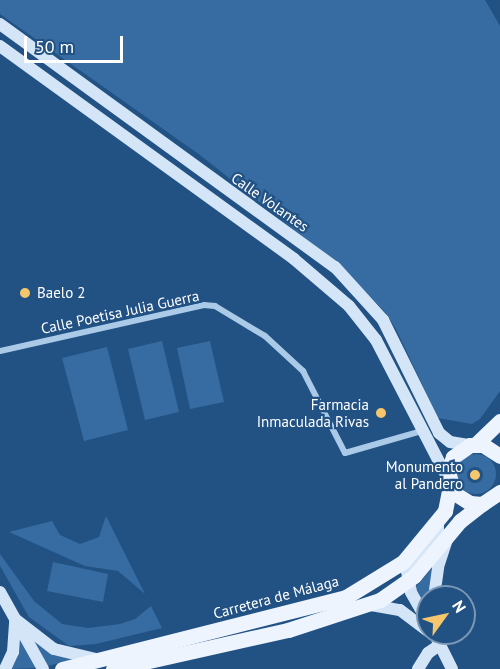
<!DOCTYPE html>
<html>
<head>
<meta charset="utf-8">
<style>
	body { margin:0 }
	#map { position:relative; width:500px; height:669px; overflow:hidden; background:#225284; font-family:"PT Sans",sans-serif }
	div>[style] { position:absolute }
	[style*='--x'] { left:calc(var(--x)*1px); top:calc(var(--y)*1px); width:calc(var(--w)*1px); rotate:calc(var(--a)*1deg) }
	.green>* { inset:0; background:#366ca1 }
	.round { border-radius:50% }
	.street>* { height:6px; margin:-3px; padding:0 3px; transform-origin:3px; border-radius:3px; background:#aacae8 }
	.secondary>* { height:12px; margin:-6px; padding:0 6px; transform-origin:6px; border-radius:6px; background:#d4e5f7 }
	.primary>* { height:15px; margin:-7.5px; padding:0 7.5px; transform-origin:7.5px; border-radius:7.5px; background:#edf4fe }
	.dots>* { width:16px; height:16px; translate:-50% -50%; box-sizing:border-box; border:3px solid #225284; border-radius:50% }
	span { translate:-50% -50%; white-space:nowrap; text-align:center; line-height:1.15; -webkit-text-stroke:4.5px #225284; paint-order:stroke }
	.street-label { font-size:15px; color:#fff }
	.poi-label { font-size:15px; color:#fff }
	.left { translate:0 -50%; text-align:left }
	.right { translate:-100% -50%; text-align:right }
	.north { position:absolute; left:416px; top:585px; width:60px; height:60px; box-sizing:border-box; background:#225284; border:2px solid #7a97b5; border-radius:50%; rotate:57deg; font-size:16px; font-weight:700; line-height:24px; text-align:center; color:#fff }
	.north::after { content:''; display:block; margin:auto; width:21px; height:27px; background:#f5c66c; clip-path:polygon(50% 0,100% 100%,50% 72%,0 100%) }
	.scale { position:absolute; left:24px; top:36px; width:99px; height:27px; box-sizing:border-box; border:3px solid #fff; border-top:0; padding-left:8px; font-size:18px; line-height:21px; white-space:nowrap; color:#fff; -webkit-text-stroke:4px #225284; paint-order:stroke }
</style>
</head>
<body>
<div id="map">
	<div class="green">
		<i style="clip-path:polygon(0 0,485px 0,500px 26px,500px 391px,480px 419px,472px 424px,438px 418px,396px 329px,385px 312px,340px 266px,200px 155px,0 14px)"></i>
		<i style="clip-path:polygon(162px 341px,179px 412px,145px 420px,128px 349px)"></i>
		<i style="clip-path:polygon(210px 341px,224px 402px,190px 409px,177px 348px)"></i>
		<i style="clip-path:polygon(107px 347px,128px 430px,84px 441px,62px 358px)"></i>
		<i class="round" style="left:456px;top:454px;width:40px;height:40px"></i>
		<i style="clip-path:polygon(106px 516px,145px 594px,118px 571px,85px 566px,9px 532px,52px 521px,60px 535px,80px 544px,99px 537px)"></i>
		<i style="clip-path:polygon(0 554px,34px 601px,62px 624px,88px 628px,120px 624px,135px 619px,151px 606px,162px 628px,96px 644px,69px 646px,29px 617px,0 566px)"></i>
		<i style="clip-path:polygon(53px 562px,108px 574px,103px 602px,47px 591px)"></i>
		<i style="clip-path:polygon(433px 567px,431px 597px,419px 603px,415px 588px)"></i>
		<i style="clip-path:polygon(18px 635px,35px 667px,34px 668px,10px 669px)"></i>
		<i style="clip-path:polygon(33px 640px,53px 653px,72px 660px,48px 666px)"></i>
	</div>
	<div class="street">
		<i style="--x:0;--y:351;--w:209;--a:-12.7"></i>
		<i style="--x:204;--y:305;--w:11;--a:5"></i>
		<i style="--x:215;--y:306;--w:58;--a:31"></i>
		<i style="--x:265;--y:336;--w:52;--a:42.6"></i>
		<i style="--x:303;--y:371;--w:92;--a:62.9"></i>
		<i style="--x:345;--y:453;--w:83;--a:-16"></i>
	</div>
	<div class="secondary">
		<i style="--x:0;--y:24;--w:414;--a:36"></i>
		<i style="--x:335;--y:267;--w:72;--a:47.8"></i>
		<i style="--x:383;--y:320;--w:126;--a:63.6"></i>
		<i style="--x:439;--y:433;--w:14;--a:39"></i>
		<i style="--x:450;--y:442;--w:20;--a:9"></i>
		<i style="--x:0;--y:46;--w:363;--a:35.9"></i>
		<i style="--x:294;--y:259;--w:72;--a:40.5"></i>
		<i style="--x:349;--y:306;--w:43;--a:51.5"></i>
		<i style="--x:376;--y:340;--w:157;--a:62.6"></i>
		<i style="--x:0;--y:592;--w:88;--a:60.8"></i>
		<i style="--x:434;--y:597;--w:30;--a:-82"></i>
		<i style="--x:438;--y:567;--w:28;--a:-72"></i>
		<i style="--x:371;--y:605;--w:29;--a:10"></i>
		<i style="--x:400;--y:610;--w:34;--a:37"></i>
		<i style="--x:15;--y:619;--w:49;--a:37.6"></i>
		<i style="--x:54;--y:649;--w:42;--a:13.7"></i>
		<i style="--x:428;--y:622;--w:34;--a:-120"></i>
		<i style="--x:411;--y:592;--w:21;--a:-101"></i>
		<i style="--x:407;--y:571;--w:49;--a:-50.8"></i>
		<i style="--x:438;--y:533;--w:11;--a:-90"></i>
		<i style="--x:434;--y:633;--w:40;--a:63.4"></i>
		<i style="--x:5;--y:669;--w:19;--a:-65"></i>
		<i style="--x:13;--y:652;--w:32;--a:-86"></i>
		<i style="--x:418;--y:669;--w:19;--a:-58"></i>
		<i style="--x:428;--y:653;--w:16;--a:-35"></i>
	</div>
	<div class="primary">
		<i style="--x:476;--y:444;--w:33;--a:-44"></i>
		<i style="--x:500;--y:456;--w:20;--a:-147"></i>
		<i style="--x:483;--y:445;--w:13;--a:180"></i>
		<i style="--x:470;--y:445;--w:21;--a:145"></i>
		<i style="--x:453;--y:457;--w:15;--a:110"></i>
		<i style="--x:448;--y:471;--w:23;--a:75"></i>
		<i style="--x:454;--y:493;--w:19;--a:32"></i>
		<i style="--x:470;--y:503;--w:12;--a:5"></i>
		<i style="--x:482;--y:504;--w:22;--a:-34"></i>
		<i style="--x:62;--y:669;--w:293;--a:-14.2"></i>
		<i style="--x:346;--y:597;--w:67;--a:-31.6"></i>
		<i style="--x:403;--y:562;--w:66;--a:-50.5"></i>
		<i style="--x:445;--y:511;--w:25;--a:-79"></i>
		<i style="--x:113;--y:669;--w:179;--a:-12.6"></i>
		<i style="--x:288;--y:630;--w:97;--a:-18.1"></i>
		<i style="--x:380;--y:600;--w:42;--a:-35.2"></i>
		<i style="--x:414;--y:576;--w:72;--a:-50.1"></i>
		<i style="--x:460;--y:521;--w:28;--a:-38"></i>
	</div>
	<div class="dots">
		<i style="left:25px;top:293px;background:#f5c66c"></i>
		<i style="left:381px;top:413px;background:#f5c66c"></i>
		<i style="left:475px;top:475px;background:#f5c66c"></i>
	</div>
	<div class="street-label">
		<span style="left:270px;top:202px;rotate:35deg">Calle Volantes</span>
		<span style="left:120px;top:312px;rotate:-12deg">Calle Poetisa Julia Guerra</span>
		<span style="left:276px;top:597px;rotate:-15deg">Carretera de Málaga</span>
	</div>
	<div class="poi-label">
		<span class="left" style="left:37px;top:293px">Baelo 2</span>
		<span class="right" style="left:369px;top:413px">Farmacia<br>Inmaculada Rivas</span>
		<span class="right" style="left:463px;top:475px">Monumento<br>al Pandero</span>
	</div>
	<div class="north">N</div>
	<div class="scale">50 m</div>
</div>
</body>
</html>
